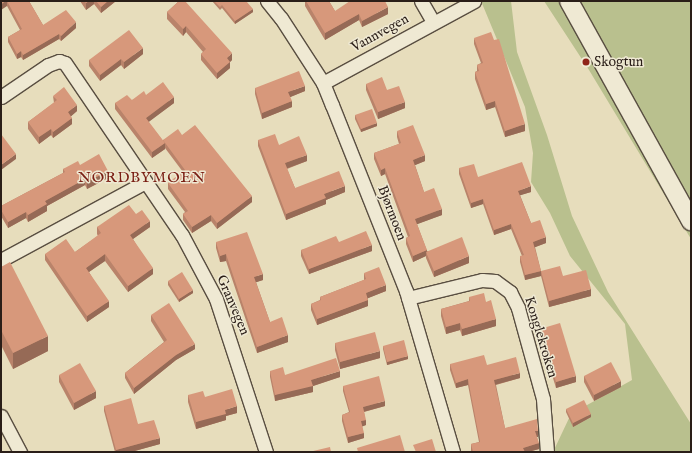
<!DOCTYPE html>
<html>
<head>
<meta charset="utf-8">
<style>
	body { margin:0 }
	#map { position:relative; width:692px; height:453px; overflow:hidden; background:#e7ddbc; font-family:"IM FELL English",serif }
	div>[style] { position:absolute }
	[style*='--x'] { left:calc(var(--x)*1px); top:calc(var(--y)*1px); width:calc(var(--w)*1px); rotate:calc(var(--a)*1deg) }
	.green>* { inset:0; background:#b9c08e }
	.roads { filter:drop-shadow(1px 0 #594e41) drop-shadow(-1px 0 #594e41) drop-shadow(0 1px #594e41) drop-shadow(0 -1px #594e41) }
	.minor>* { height:13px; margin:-6.5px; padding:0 6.5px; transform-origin:6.5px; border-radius:6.5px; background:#efe9d3 }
	.secondary>* { height:18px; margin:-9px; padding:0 9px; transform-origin:9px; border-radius:9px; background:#efe9d3 }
	.wall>* { inset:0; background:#b9836a }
	.shaded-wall>* { inset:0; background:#966a56 }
	.building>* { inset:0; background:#d7987b }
	.dots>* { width:11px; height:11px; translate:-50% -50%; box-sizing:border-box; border:2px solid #efe9d3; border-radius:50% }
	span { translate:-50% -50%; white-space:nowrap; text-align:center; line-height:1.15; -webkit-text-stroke:3px #efe9d3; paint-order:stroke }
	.street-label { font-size:14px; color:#2a1e18 }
	.poi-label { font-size:14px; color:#2a1e18 }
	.left { translate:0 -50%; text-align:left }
	.neighbourhood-label { font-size:15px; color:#7a1f14; letter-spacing:1px }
	.frame { position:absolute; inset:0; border:2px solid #2a1e18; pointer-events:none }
</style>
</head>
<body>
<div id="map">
	<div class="green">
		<i style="clip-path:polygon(481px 1px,511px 1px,517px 52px,547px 135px,572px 216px,608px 292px,691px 424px,691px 452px,553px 452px,571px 414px,632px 380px,625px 324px,570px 256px,550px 213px,531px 182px,533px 153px,525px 107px)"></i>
		<i style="clip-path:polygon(544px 1px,691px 1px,691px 239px,589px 70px)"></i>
	</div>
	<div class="roads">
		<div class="minor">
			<i style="--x:267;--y:1;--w:22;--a:51"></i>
			<i style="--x:281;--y:18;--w:77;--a:57.1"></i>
			<i style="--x:323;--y:83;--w:24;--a:68"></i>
			<i style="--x:332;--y:105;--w:200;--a:68.3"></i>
			<i style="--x:406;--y:291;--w:168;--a:73.7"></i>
			<i style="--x:421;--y:1;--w:24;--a:60"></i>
			<i style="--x:323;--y:83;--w:172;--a:-28.5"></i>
			<i style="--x:1;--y:97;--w:57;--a:-34.2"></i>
			<i style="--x:48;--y:65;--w:12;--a:-20"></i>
			<i style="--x:59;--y:61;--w:6;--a:18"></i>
			<i style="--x:65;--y:63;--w:208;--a:55.8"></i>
			<i style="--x:182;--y:235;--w:72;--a:62"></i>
			<i style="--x:216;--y:299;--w:161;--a:71.9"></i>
			<i style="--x:1;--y:260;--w:164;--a:-28.4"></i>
			<i style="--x:408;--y:298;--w:76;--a:-13.7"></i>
			<i style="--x:482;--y:280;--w:13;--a:4"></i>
			<i style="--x:495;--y:281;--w:19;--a:36"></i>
			<i style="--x:510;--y:292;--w:18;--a:63"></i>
			<i style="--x:518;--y:308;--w:94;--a:74.6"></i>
			<i style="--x:543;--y:399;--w:53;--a:85.7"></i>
			<i style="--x:1;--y:416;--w:41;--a:62.2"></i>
		</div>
		<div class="secondary">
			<i style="--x:569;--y:1;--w:252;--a:61"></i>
		</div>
	</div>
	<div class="wall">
		<i style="clip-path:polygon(1px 1px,29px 1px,43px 25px,76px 28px,61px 41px,59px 39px,23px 60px,21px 57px,17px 59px,8px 42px,8px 37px,20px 30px,7px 6px)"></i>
		<i style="clip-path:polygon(80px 1px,116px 1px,101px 13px,94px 4px,86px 10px)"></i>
		<i style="clip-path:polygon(179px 1px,232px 60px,230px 62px,230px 68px,217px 79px,201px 60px,201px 54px,203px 52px,186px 32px,183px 36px,167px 19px,167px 12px)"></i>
		<i style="clip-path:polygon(212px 1px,246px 1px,253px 12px,235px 24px,222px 8px,220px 10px)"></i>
		<i style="clip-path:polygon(305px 1px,329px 1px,335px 11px,388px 14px,362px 27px,359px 20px,325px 40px,305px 6px)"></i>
		<i style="clip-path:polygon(474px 38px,525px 131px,505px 137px,495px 107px,486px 110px,475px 79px,475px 72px,477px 71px,477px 65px,481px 63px,474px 44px)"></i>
		<i style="clip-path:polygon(143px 54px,124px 69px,121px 65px,100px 81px,89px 66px,89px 60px)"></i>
		<i style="clip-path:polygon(366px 84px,387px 90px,405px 108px,378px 119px,366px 90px)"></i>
		<i style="clip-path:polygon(255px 88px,305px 91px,290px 97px,292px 107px,262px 119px,255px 94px)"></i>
		<i style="clip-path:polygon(146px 95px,174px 103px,148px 122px,163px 141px,163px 140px,182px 135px,252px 202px,217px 229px,211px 221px,192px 233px,183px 220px,183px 214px,185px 212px,168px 189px,168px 183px,183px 172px,165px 148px,165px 149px,152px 158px,115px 109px,115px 103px,132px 100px)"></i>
		<i style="clip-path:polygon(53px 96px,77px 111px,71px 116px,72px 124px,53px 138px,51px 135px,39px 144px,28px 129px,28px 122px,54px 103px)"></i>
		<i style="clip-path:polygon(355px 115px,377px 126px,361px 132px,355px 119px)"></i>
		<i style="clip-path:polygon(397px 131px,425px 161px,415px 165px,424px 192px,442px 215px,417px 224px,427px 251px,469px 263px,434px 277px,426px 258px,426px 256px,413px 262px,406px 244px,406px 238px,408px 237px,385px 174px,381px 176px,374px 159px,374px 153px,399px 144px,397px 137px)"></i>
		<i style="clip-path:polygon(258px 140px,279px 145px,307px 161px,287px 169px,295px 188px,345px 192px,326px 200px,326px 204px,286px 220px,258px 146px)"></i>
		<i style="clip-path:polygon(80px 165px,108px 178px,87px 189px,85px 185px,47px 206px,47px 211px,28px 222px,26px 218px,8px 228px,1px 216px,1px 206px,63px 173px,63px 169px)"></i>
		<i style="clip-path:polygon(459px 168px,478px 177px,531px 192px,520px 195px,531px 223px,546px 243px,535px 247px,541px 271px,563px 276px,591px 296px,549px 307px,541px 276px,525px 280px,520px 262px,520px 256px,522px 256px,511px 229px,494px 235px,483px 204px,471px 208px,459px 174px)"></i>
		<i style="clip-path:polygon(136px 214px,150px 227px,133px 239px,153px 274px,128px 292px,105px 261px,89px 272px,109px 307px,87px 322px,45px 260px,45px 254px,75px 252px,98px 236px,97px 234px,97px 227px)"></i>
		<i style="clip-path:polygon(216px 242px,263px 280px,256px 282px,270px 322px,288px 342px,257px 353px,226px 261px,220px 262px,216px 248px)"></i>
		<i style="clip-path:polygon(339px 242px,372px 251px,309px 274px,301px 256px,301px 250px)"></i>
		<i style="clip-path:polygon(1px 267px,48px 351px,13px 369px,1px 345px)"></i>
		<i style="clip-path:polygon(364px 273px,386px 291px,368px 298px,368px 306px,317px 325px,311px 310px,311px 304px,320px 300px,320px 297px,364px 280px)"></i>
		<i style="clip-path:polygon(168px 281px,193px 293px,179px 302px,168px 285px)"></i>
		<i style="clip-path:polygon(469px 297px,486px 302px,496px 326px,462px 336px,460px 330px,446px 334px,441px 316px,441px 309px,469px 301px)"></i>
		<i style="clip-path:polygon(151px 315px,195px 349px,176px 360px,134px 394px,125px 378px,125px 373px,164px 342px,151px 321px)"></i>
		<i style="clip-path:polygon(540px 329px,576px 382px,556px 388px,540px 335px)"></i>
		<i style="clip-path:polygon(335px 343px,380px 358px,340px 369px,335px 350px)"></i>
		<i style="clip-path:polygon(383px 346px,408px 359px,387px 365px,383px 349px)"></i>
		<i style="clip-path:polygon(450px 364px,487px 365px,520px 378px,496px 385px,505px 428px,538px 437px,537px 437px,539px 449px,528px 452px,471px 452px,471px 444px,479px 442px,468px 385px,456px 388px,450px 370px)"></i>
		<i style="clip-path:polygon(270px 371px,285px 375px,340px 377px,313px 386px,313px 392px,275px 401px,270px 377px)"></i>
		<i style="clip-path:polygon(59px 375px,96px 398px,74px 410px,59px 382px)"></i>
		<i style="clip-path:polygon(584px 376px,621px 387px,594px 401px,584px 382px)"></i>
		<i style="clip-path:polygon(343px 386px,385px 406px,364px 412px,366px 425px,362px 426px,364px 438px,348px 443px,342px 421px,342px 415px,349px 412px,343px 391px)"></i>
		<i style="clip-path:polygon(188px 395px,205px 397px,237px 413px,226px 416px,226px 420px,196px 429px,188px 402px)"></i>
		<i style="clip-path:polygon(104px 406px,138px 424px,160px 444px,131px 452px,115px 452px,104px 411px)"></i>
		<i style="clip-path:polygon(566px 409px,591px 417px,573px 427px,566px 412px)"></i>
	</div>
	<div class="shaded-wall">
		<i style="clip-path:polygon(6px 1px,7px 1px,7px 6px,1px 10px,1px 4px)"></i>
		<i style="clip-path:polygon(89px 1px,94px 1px,94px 4px,86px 10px,86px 3px)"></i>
		<i style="clip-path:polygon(108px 1px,116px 1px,101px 13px,101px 7px)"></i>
		<i style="clip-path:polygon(388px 7px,388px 14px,362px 27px,362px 21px)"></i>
		<i style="clip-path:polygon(253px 9px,253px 12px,235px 24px,235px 21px)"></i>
		<i style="clip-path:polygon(359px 14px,359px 20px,325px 40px,325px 33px)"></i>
		<i style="clip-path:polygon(76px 22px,76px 28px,61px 41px,61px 36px)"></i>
		<i style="clip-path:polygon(186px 26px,186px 32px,183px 36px,183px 29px)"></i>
		<i style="clip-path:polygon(59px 34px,59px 39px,23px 60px,23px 55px)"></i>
		<i style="clip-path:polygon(143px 48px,143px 54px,124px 69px,124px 62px)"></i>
		<i style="clip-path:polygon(21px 51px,21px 57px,17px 59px,17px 54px)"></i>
		<i style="clip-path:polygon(232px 53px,232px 60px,230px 62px,230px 68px,217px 79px,217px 73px,227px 58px)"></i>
		<i style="clip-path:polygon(121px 59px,121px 65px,100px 81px,100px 75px)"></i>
		<i style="clip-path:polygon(305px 86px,305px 91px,288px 98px,288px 92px)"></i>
		<i style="clip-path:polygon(174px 97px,174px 103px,146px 124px,146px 118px)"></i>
		<i style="clip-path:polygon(292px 101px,292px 107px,262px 119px,262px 113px)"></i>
		<i style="clip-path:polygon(495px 101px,495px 107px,486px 110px,486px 104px)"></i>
		<i style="clip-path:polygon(405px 102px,405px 108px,378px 119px,378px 112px)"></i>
		<i style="clip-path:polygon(77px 105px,77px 111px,68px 119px,68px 112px)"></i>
		<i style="clip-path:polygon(72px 118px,72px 124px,53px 138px,53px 132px)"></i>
		<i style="clip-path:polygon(377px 123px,377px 126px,361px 132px,361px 129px)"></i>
		<i style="clip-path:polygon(525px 124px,525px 131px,505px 137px,505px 131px)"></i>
		<i style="clip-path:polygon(51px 129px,51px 135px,39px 144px,39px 137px)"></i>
		<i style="clip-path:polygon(165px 143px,165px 149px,152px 158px,152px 152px)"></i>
		<i style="clip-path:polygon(16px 154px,16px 159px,1px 170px,1px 165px)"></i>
		<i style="clip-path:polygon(307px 155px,307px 161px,285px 169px,285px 163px)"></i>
		<i style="clip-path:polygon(425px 155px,425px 161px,413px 166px,413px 160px)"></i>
		<i style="clip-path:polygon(385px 168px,385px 174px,381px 176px,381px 170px)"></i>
		<i style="clip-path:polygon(108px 171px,108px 178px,87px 189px,87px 182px)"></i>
		<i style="clip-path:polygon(85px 179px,85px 185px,47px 206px,47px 211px,28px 222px,28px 215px,45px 201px)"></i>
		<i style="clip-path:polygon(345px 186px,345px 192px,326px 200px,326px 204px,286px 220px,286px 214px,324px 194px)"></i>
		<i style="clip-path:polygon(531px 186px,531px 192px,518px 196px,518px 191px)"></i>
		<i style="clip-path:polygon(252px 196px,252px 202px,217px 229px,217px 223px)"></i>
		<i style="clip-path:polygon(483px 199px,483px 204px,471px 208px,471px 203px)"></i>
		<i style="clip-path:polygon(442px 209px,442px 215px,415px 225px,415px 219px)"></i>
		<i style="clip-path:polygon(26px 212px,26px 218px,8px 228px,8px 222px)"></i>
		<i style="clip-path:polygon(211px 215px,211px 221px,192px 233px,192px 227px)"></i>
		<i style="clip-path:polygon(150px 221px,150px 227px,130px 241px,130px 235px)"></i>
		<i style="clip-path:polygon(511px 224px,511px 229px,494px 235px,494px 230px)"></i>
		<i style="clip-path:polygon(546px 237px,546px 243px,533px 248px,533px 242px)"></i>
		<i style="clip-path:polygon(372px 245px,372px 251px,309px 274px,309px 269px)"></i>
		<i style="clip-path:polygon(427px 250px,427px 254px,426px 252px,426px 256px,413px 262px,413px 256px)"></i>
		<i style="clip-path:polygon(105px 254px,105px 261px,86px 274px,86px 268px)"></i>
		<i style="clip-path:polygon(226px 254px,226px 261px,220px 262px,220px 256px)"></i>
		<i style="clip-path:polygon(469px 256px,469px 263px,434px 277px,434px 271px)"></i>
		<i style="clip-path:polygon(153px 268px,153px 274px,128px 292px,128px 286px)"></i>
		<i style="clip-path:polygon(541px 271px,541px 276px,525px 280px,525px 275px)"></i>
		<i style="clip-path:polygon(263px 274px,263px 280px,254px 283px,254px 277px)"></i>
		<i style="clip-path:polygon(386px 285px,386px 291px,366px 299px,366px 293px)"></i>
		<i style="clip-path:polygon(591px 289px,591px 296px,549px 307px,549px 301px)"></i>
		<i style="clip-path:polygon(193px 290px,193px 293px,179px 302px,179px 299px)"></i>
		<i style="clip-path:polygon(368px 300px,368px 306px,317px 325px,317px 319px)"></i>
		<i style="clip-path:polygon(109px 301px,109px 307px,87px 322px,87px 316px)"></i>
		<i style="clip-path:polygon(496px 319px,496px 326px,462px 336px,462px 329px)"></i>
		<i style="clip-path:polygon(460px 323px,460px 330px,446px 334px,446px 327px)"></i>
		<i style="clip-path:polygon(288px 335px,288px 342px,257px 353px,257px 347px)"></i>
		<i style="clip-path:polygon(48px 336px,48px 351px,13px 369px,13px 353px)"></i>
		<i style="clip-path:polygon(195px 344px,195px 349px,176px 360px,134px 394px,134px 388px,176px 355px)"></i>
		<i style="clip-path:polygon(380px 351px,380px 358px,340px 369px,340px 362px)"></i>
		<i style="clip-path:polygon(408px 356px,408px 359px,387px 365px,387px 362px)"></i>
		<i style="clip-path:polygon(340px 371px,340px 377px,313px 386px,313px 392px,275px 401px,275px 395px,311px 380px)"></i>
		<i style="clip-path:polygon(520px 373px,520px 378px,494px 385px,494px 380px)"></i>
		<i style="clip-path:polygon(576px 376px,576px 382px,556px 388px,556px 382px)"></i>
		<i style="clip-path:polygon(468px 379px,468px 385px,456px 388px,456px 383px)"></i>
		<i style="clip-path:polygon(621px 381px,621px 387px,594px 401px,594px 395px)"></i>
		<i style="clip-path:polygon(96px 391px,96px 398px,74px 410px,74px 403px)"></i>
		<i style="clip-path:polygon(385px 401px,385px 406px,363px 412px,363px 407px)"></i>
		<i style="clip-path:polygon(237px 406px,237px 413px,226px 416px,226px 420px,196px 429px,196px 422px,225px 410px)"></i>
		<i style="clip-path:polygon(591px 414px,591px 417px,573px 427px,573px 423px)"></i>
		<i style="clip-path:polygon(366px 420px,366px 425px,361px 427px,361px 421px)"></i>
		<i style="clip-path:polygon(535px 431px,538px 431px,538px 437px,535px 437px)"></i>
		<i style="clip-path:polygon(364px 433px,364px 438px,348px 443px,348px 437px)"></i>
		<i style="clip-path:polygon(160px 438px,160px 444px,131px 452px,116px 452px,116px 450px)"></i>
		<i style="clip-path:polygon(539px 443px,539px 449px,528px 452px,523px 452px,523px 448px)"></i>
	</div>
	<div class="building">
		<i style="clip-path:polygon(1px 1px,6px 1px,1px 4px)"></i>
		<i style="clip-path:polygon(7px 1px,29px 1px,43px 25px,66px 10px,76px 22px,61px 36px,59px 34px,23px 55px,21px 51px,17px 54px,8px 37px,22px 29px)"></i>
		<i style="clip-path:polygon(84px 1px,89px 1px,86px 3px)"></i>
		<i style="clip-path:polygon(96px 1px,108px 1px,101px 7px)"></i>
		<i style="clip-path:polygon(179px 1px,185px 1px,232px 53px,227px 58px,230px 62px,217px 73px,201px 54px,206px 49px,186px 26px,183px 29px,167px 12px)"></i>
		<i style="clip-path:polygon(214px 1px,246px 1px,253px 9px,235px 21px,222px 5px,220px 7px)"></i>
		<i style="clip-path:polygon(306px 1px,329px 1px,335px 11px,350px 1px,385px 1px,388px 7px,362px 21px,359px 14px,325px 33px)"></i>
		<i style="clip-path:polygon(129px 30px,143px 48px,124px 62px,121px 59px,100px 75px,89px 60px)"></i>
		<i style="clip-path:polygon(491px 32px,494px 40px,499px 39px,525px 124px,505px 131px,495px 101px,486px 104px,475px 72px,479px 71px,477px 65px,483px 63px,474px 38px)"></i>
		<i style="clip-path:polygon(299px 71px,305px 86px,288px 92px,292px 101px,262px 113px,255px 88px)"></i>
		<i style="clip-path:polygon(382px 77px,387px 90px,399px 86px,405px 102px,378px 112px,366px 84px)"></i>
		<i style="clip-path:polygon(163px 82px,174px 97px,146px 118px,165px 143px,152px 152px,115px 103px,127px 95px,132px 100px,144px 91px,146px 95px)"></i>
		<i style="clip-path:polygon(64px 87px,77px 105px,68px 112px,72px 118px,53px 132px,51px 129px,39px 137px,28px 122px,57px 100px,53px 96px)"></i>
		<i style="clip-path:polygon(372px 109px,377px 123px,361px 129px,355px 115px)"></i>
		<i style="clip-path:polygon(195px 125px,252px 196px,217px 223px,211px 215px,192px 227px,183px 214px,188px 211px,168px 183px,185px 170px,163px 140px,178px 129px,182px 135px)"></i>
		<i style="clip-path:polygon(413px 125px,425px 155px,413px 160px,424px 192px,434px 188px,442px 209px,415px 219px,427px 250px,413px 256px,406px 238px,410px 236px,385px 168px,381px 170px,374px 153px,401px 143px,397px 131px)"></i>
		<i style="clip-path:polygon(1px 134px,16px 154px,1px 165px)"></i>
		<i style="clip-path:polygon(275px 134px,279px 145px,299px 136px,307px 155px,285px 163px,295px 188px,339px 171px,345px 186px,324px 194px,326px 198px,286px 214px,258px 140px)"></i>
		<i style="clip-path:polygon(99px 154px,108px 171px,87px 182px,85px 179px,45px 201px,47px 204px,28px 215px,26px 212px,8px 222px,1px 210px,1px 206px,65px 172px,63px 169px,78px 161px,80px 165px)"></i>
		<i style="clip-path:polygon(522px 162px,531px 186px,518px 191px,531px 223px,540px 220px,546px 237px,533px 242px,541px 271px,525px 275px,520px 256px,524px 255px,511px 224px,494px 230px,483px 199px,471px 203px,459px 168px,474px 164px,478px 177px)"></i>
		<i style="clip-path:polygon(129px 205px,136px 214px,142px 210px,150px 221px,130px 235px,153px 268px,128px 286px,105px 254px,86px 268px,109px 301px,87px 316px,45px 254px,66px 239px,75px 252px,101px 233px,97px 227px)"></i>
		<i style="clip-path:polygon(366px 231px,372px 245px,309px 269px,301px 250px,336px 236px,339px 242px)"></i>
		<i style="clip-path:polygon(247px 232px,263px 274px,254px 277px,270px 322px,282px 317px,288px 335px,257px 347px,226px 254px,220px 256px,216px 242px)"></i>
		<i style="clip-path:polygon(462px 237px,469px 256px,434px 271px,426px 252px)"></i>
		<i style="clip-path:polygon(10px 262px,48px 336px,13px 353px,1px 330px,1px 267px)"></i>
		<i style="clip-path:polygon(560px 266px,563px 276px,586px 270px,591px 289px,549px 301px,541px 271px)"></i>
		<i style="clip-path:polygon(379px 267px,386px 285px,366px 293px,368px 300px,317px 319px,311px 304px,321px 300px,320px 297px,366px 279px,364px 273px)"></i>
		<i style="clip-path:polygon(182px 272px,193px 290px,179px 299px,168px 281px)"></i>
		<i style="clip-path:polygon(484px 293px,486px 302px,491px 300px,496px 319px,462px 329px,460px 323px,446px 327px,441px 309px,470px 301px,469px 297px)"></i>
		<i style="clip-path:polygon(169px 303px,195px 344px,176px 355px,134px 388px,125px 373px,167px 340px,151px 315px)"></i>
		<i style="clip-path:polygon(560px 323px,576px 376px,556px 382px,540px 329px)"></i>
		<i style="clip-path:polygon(375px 332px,380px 351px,340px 362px,335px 343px)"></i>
		<i style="clip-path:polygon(404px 340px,408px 356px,387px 362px,383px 346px)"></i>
		<i style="clip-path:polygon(484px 355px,487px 365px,516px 357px,520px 373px,494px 380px,505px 428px,537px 419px,538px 431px,535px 431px,539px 443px,523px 448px,525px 452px,473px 452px,471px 444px,480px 442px,468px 379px,456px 383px,450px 364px)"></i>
		<i style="clip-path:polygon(336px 358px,340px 371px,311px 380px,313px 386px,275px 395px,270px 371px,283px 367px,285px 375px)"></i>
		<i style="clip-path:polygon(611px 362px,621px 381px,594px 395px,584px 376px)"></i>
		<i style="clip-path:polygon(80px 363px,96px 391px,74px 403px,59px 375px)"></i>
		<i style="clip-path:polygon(379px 376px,385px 401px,363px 407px,366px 420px,361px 421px,364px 433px,348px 437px,342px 415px,350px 412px,343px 386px)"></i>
		<i style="clip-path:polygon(232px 389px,237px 406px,225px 410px,226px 414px,196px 422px,188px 395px,203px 391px,205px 397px)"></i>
		<i style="clip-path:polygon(131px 398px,138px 424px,154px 420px,160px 438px,116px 450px,104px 406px)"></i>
		<i style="clip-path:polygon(584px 400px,591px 414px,573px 423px,566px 409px)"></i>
		<i style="clip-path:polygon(400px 435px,405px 452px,358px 452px,357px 448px)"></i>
		<i style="clip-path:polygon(432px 439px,436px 452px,416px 452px,413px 445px)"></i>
		<i style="clip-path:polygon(330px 447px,331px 452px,309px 452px)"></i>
	</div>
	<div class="dots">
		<i style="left:586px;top:62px;background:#8f2418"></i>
	</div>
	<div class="street-label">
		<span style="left:380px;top:33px;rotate:-29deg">Vannvegen</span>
		<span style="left:392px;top:213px;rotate:69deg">Bjørmoen</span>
		<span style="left:233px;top:305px;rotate:67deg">Granvegen</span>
		<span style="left:541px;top:337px;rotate:73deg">Konglekroken</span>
	</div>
	<div class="poi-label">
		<span class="left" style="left:594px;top:62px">Skogtun</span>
	</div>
	<div class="neighbourhood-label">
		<span style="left:142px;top:178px">NORDBYMOEN</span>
	</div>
	<div class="frame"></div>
</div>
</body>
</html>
